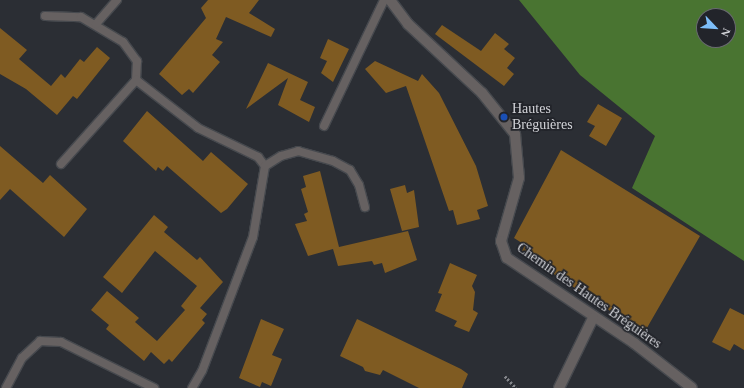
<!DOCTYPE html>
<html>
<head>
<meta charset="utf-8">
<style>
	body { margin:0 }
	#map { position:relative; width:744px; height:388px; overflow:hidden; background:#2b2e34; font-family:"Times New Roman",serif }
	div>[style] { position:absolute }
	[style*='--x'] { left:calc(var(--x)*1px); top:calc(var(--y)*1px); width:calc(var(--w)*1px); rotate:calc(var(--a)*1deg) }
	.forest>* { inset:0; background:#497431 }
	.building>* { inset:0; background:#7f5b22 }
	.path>* { height:2.5px; margin-top:-1.25px; transform-origin:0; background:repeating-linear-gradient(90deg,#83858a 0 2px,transparent 0 4px) }
	.roads { filter:drop-shadow(1px 0 #46494e) drop-shadow(-1px 0 #46494e) drop-shadow(0 1px #46494e) drop-shadow(0 -1px #46494e) }
	.lane>* { height:8px; margin:-4px; padding:0 4px; transform-origin:4px; border-radius:4px; background:#666161 }
	.street>* { height:10px; margin:-5px; padding:0 5px; transform-origin:5px; border-radius:5px; background:#666161 }
	.dots>* { width:11px; height:11px; translate:-50% -50%; box-sizing:border-box; border:2px solid #22242a; border-radius:50% }
	span { translate:-50% -50%; white-space:nowrap; text-align:center; line-height:1.15; -webkit-text-stroke:3.5px #22242a; paint-order:stroke }
	.poi-label { font-size:14px; color:#d3d4d9 }
	.left { translate:0 -50%; text-align:left }
	.street-label { font-size:14px; color:#d3d4d9 }
	.north { position:absolute; left:696px; top:8px; width:40px; height:40px; box-sizing:border-box; background:#22242a; border:1px solid #696a70; border-radius:50%; rotate:115deg; font-size:11px; font-weight:700; line-height:16px; text-align:center; color:#d3d4d9 }
	.north::after { content:''; display:block; margin:auto; width:14px; height:18px; background:#7dbef9; clip-path:polygon(50% 0,100% 100%,50% 72%,0 100%) }
</style>
</head>
<body>
<div id="map">
	<div class="forest">
		<i style="clip-path:polygon(evenodd,519px 0,744px 0,744px 261px,632px 188px,655px 136px,580px 75px,519px 0,704px 16px,728px 16px,728px 40px,704px 40px,704px 16px)"></i>
	</div>
	<div class="building">
		<i style="clip-path:polygon(208px 0,259px 0,249px 13px,275px 29px,271px 37px,226px 17px,216px 39px,223px 42px,212px 55px,220px 62px,193px 93px,189px 89px,182px 95px,159px 74px,206px 18px,201px 8px)"></i>
		<i style="clip-path:polygon(442px 25px,481px 51px,495px 33px,509px 44px,504px 49px,515px 58px,507px 68px,514px 74px,504px 86px,435px 34px)"></i>
		<i style="clip-path:polygon(0 28px,27px 50px,19px 59px,51px 86px,61px 74px,65px 78px,80px 59px,84px 62px,97px 47px,110px 58px,77px 99px,73px 96px,57px 115px,26px 89px,0 74px)"></i>
		<i style="clip-path:polygon(328px 39px,349px 49px,333px 82px,321px 73px,327px 61px,320px 58px)"></i>
		<i style="clip-path:polygon(375px 61px,418px 81px,422px 74px,439px 93px,476px 166px,488px 206px,477px 210px,480px 219px,457px 225px,453px 210px,449px 211px,406px 86px,386px 93px,365px 69px)"></i>
		<i style="clip-path:polygon(268px 63px,308px 82px,300px 100px,315px 107px,309px 122px,278px 105px,288px 78px,246px 109px)"></i>
		<i style="clip-path:polygon(598px 104px,622px 118px,606px 146px,589px 136px,595px 126px,587px 122px)"></i>
		<i style="clip-path:polygon(147px 111px,203px 161px,211px 152px,248px 184px,227px 209px,221px 213px,167px 166px,163px 171px,158px 167px,156px 171px,123px 141px)"></i>
		<i style="clip-path:polygon(0 146px,43px 183px,50px 175px,87px 209px,64px 237px,10px 189px,0 200px)"></i>
		<i style="clip-path:polygon(561px 150px,700px 236px,644px 333px,538px 264px,522px 251px,525px 245px,514px 238px)"></i>
		<i style="clip-path:polygon(320px 171px,339px 247px,408px 231px,417px 260px,385px 273px,382px 263px,374px 265px,372px 261px,338px 266px,333px 249px,308px 256px,295px 224px,307px 221px,304px 214px,308px 212px,301px 189px,306px 187px,303px 176px)"></i>
		<i style="clip-path:polygon(405px 185px,407px 193px,414px 190px,419px 227px,402px 231px,390px 189px)"></i>
		<i style="clip-path:polygon(154px 215px,168px 227px,164px 232px,197px 260px,200px 257px,223px 282px,200px 308px,207px 314px,202px 320px,205px 323px,172px 362px,169px 359px,164px 364px,151px 352px,144px 361px,106px 329px,109px 325px,91px 310px,107px 291px,139px 318px,135px 322px,157px 341px,185px 310px,181px 306px,197px 286px,155px 251px,122px 293px,103px 277px)"></i>
		<i style="clip-path:polygon(450px 263px,477px 275px,472px 286px,475px 292px,473px 310px,478px 313px,469px 332px,454px 326px,457px 321px,435px 311px,442px 294px,438px 293px)"></i>
		<i style="clip-path:polygon(730px 308px,744px 315px,744px 350px,734px 344px,730px 351px,712px 342px)"></i>
		<i style="clip-path:polygon(261px 319px,284px 329px,272px 355px,282px 359px,271px 386px,262px 382px,260px 387px,239px 378px)"></i>
		<i style="clip-path:polygon(357px 319px,461px 369px,468px 374px,462px 388px,419px 388px,383px 370px,380px 375px,365px 371px,363px 367px,340px 356px)"></i>
	</div>
	<div class="path">
		<i style="--x:505;--y:376;--w:16;--a:47"></i>
	</div>
	<div class="roads">
		<div class="lane">
			<i style="--x:45;--y:16;--w:36;--a:2"></i>
			<i style="--x:81;--y:17;--w:49;--a:30.8"></i>
			<i style="--x:123;--y:42;--w:24;--a:54"></i>
			<i style="--x:137;--y:61;--w:19;--a:93"></i>
			<i style="--x:136;--y:80;--w:78;--a:37.7"></i>
			<i style="--x:198;--y:128;--w:67;--a:25.8"></i>
			<i style="--x:258;--y:157;--w:11;--a:52"></i>
			<i style="--x:265;--y:166;--w:72;--a:99.6"></i>
			<i style="--x:253;--y:237;--w:143;--a:110.8"></i>
			<i style="--x:202;--y:371;--w:20;--a:120"></i>
			<i style="--x:96;--y:24;--w:32;--a:-49"></i>
			<i style="--x:324;--y:126;--w:140;--a:-64.5"></i>
			<i style="--x:61;--y:164;--w:113;--a:-48.2"></i>
			<i style="--x:265;--y:166;--w:19;--a:-32"></i>
			<i style="--x:281;--y:156;--w:18;--a:-16"></i>
			<i style="--x:298;--y:151;--w:36;--a:16"></i>
			<i style="--x:333;--y:161;--w:19;--a:28"></i>
			<i style="--x:350;--y:170;--w:17;--a:59"></i>
			<i style="--x:359;--y:185;--w:23;--a:75"></i>
			<i style="--x:6;--y:388;--w:34;--a:-62"></i>
			<i style="--x:22;--y:358;--w:25;--a:-43"></i>
			<i style="--x:40;--y:341;--w:21;--a:3"></i>
			<i style="--x:61;--y:342;--w:104;--a:26.3"></i>
		</div>
		<div class="street">
			<i style="--x:390;--y:0;--w:30;--a:53"></i>
			<i style="--x:408;--y:24;--w:101;--a:43"></i>
			<i style="--x:482;--y:93;--w:53;--a:51.2"></i>
			<i style="--x:515;--y:134;--w:44;--a:84.8"></i>
			<i style="--x:519;--y:178;--w:66;--a:105.9"></i>
			<i style="--x:501;--y:241;--w:18;--a:71"></i>
			<i style="--x:507;--y:258;--w:153;--a:33.8"></i>
			<i style="--x:634;--y:343;--w:73;--a:37.8"></i>
			<i style="--x:559;--y:388;--w:78;--a:-64.1"></i>
		</div>
	</div>
	<div class="dots">
		<i style="left:504px;top:117px;background:#1a4fb4"></i>
	</div>
	<div class="poi-label">
		<span class="left" style="left:512px;top:117px">Hautes<br>Bréguières</span>
	</div>
	<div class="street-label">
		<span style="left:589px;top:296px;rotate:35deg">Chemin des Hautes Bréguières</span>
	</div>
	<div class="north">N</div>
</div>
</body>
</html>
